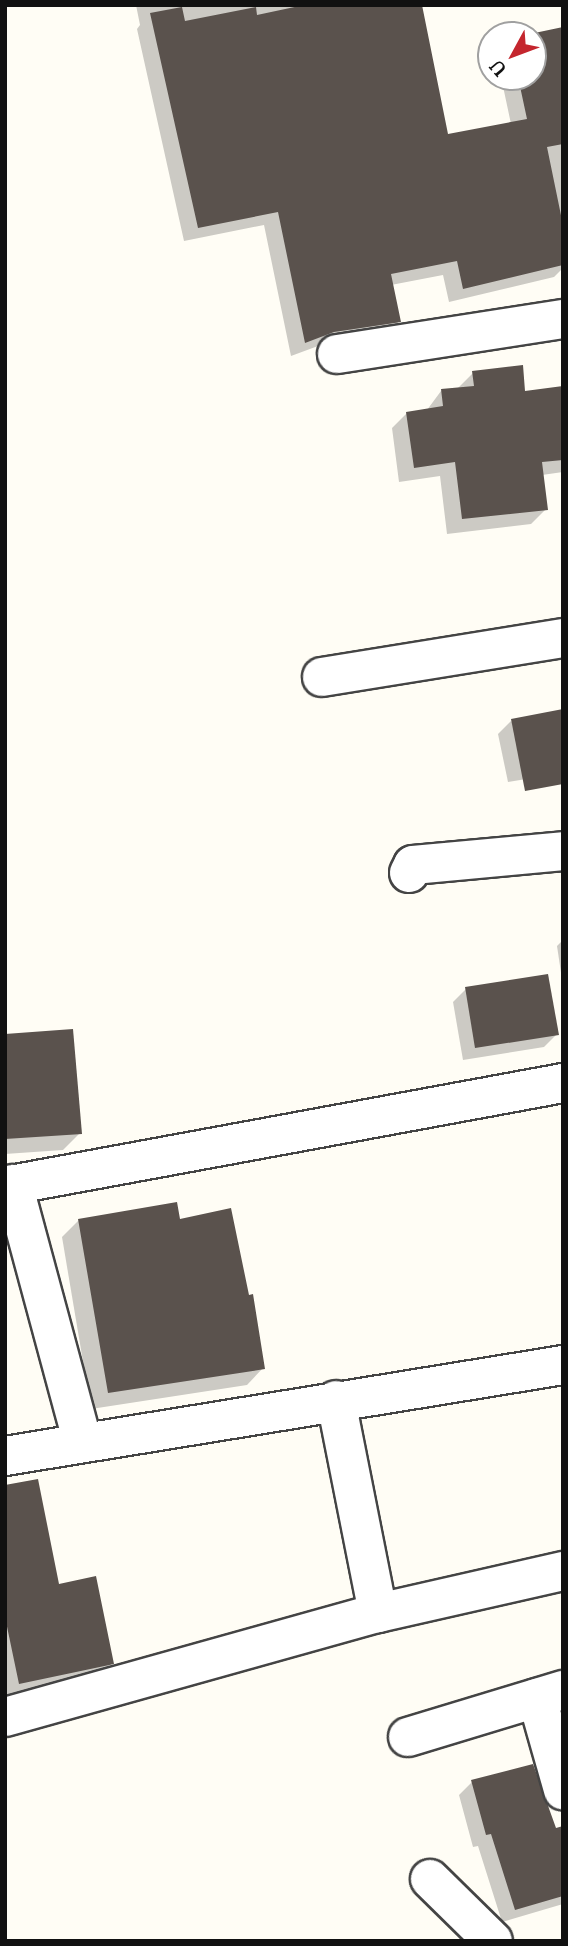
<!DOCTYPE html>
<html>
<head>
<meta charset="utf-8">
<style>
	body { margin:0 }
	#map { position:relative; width:568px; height:1946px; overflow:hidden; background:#fffdf5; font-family:Lora,serif }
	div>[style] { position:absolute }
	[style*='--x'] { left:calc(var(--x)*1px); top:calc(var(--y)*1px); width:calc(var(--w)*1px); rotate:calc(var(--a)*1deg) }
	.shadow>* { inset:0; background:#0003 }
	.building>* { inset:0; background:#5a524d }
	.roads { filter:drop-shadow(2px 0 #444) drop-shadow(-2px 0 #444) drop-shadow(0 2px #444) drop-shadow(0 -2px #444) }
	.street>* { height:38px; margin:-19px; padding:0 19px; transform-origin:19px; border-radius:19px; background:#fff }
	span { translate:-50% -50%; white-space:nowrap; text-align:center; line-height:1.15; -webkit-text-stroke:7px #fff; paint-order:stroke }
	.frame { position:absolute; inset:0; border:7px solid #111; pointer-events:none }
	.north { position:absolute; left:477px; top:21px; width:70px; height:70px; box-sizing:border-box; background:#fff; border:2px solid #a0a0a0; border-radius:50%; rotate:229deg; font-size:19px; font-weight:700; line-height:28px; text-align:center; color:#111 }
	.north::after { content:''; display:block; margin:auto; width:24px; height:32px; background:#c4262e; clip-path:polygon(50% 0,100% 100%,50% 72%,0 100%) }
</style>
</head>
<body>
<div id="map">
	<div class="shadow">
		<i style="clip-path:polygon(136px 5px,420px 5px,447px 136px,511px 124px,501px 77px,533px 77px,533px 35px,563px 29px,563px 268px,554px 277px,449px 302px,443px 275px,391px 285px,399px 321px,385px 336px,318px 346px,291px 356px,264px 225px,184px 241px,137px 29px,140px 25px)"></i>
		<i style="clip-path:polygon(473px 373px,524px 393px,563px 388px,563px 472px,542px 475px,546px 509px,531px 524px,447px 534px,440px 476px,399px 482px,392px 428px,407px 413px,427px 410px,441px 391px,458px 388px)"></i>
		<i style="clip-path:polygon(511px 721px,563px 773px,508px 782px,498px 734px)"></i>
		<i style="clip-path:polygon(563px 940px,563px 986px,557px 946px)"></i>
		<i style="clip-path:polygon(466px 989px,557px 1034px,544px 1047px,463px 1060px,453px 1002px)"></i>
		<i style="clip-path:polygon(5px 1036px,80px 1133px,63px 1150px,5px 1154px)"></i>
		<i style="clip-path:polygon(79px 1220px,179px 1221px,263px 1368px,247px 1385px,91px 1409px,62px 1237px)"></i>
		<i style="clip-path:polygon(5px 1487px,58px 1586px,112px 1663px,95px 1681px,5px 1699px)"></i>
		<i style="clip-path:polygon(472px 1782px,563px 1836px,563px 1904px,502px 1922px,478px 1846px,473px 1847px,459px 1795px)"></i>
	</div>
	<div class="building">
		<i style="clip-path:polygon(304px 5px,422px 5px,448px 134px,527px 119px,518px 77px,533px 77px,533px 35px,525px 35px,563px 27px,563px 144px,547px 147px,563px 225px,563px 265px,463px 289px,457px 261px,391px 274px,401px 322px,334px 332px,305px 343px,278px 212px,198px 228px,150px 13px,182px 7px,185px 21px,256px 7px,257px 15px)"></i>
		<i style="clip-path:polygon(523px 365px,525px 391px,563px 386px,563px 460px,542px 462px,548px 510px,462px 519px,455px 462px,414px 468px,406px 412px,443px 406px,441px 389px,474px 386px,472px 371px)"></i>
		<i style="clip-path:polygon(563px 709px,563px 784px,525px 791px,511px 719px)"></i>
		<i style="clip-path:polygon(548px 974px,559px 1035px,475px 1048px,465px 987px)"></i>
		<i style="clip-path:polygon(73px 1029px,82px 1134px,5px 1139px,5px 1034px)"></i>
		<i style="clip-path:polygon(177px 1202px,180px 1219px,231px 1208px,249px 1295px,253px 1294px,265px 1369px,108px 1393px,78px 1219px)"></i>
		<i style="clip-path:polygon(38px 1479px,59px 1584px,96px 1576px,114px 1664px,19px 1684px,5px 1617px,5px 1485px)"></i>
		<i style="clip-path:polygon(533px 1764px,556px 1828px,563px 1826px,563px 1896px,515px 1910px,491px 1834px,486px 1835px,471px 1780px)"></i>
	</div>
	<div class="roads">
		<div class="street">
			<i style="--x:337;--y:354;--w:229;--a:-8.8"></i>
			<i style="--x:322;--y:677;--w:244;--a:-9.2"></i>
			<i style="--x:409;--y:873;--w:9;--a:-63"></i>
			<i style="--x:413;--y:865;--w:151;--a:-5.3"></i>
			<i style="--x:13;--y:1184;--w:268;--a:74.9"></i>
			<i style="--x:5;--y:1186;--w:567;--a:-10.46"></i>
			<i style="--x:5;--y:1456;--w:565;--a:-9.26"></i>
			<i style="--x:378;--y:1613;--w:190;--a:-12.8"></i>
			<i style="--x:537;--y:1698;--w:96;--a:74.2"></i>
			<i style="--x:5;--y:1717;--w:387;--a:-15.6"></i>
			<i style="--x:378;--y:1613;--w:217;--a:-101.2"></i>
			<i style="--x:408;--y:1737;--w:162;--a:-16.9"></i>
			<i style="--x:430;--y:1879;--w:88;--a:44.5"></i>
		</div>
	</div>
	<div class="frame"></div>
	<div class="north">U</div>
</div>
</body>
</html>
